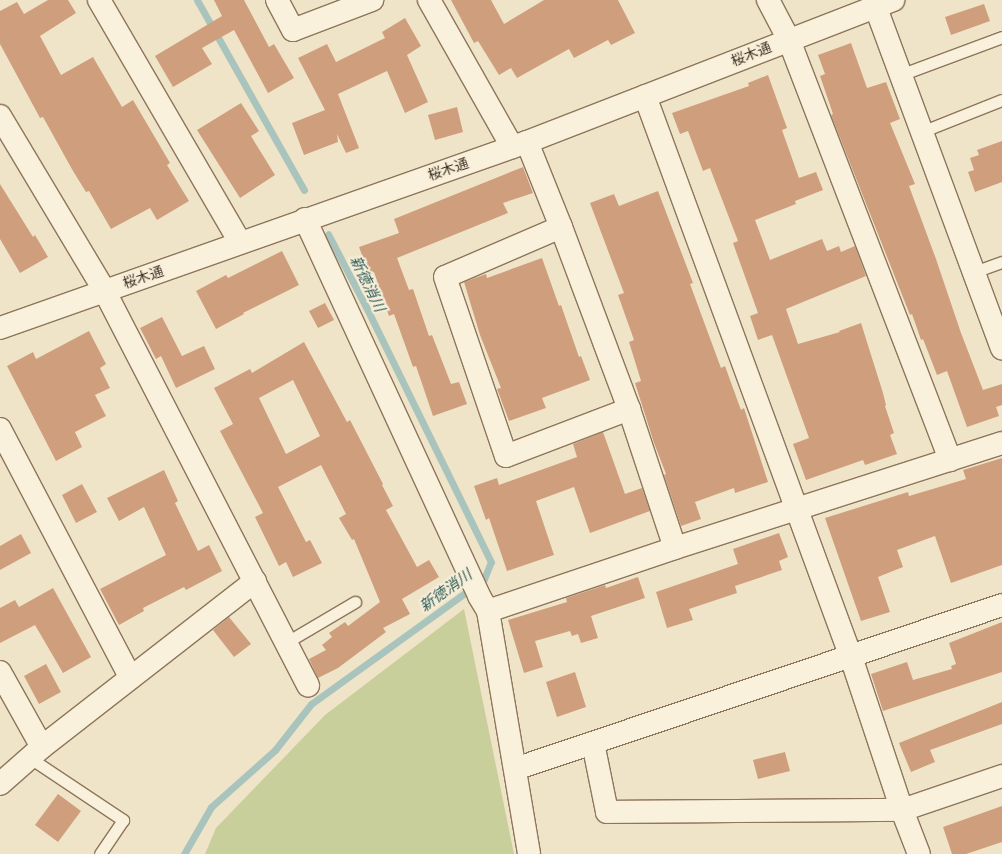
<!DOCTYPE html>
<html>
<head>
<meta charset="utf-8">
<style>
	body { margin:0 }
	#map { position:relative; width:1002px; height:854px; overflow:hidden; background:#f0e4c8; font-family:"Roboto Serif","Noto Sans JP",serif }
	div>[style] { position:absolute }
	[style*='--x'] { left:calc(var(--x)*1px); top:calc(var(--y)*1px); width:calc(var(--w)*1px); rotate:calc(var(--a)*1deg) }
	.green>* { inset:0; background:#c9cf9b }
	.stream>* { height:7px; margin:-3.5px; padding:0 3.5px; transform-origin:3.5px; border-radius:3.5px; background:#a9c4bc }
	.building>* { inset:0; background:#cf9f7d }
	.roads { filter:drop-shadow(1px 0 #8d765c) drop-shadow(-1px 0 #8d765c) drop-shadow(0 1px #8d765c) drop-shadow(0 -1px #8d765c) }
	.lane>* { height:11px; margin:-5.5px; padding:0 5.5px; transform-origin:5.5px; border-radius:5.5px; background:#faf1dc }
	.street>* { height:22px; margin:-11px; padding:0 11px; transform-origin:11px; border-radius:11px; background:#faf1dc }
	.secondary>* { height:22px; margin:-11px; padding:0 11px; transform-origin:11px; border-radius:11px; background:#faf1dc }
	span { translate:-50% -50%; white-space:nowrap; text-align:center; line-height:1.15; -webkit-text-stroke:4px #f7eed8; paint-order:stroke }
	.street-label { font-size:14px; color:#3d2e20 }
	.water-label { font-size:15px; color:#2f5d5a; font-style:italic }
</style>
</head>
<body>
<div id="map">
	<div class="green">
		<i style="clip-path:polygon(464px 609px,514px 854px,205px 854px,216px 828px,325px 715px)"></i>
	</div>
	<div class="stream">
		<i style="--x:197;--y:0;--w:218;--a:60.6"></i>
		<i style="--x:184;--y:854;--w:54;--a:-60.1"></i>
		<i style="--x:211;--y:807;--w:86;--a:-41.7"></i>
		<i style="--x:275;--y:750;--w:58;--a:-52"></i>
		<i style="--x:311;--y:704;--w:213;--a:-35.8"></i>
		<i style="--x:484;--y:579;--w:18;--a:-68"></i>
		<i style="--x:491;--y:562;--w:284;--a:-116.1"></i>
		<i style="--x:366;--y:307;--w:82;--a:-117.5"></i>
	</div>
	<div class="building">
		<i style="clip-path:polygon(48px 0,68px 0,76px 13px,40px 36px,61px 75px,93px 57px,122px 107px,133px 100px,170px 163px,167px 165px,189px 201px,157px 220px,150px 208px,111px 229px,89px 191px,86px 192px,73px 171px,43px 117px,40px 118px,0 44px,0 11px,17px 2px,24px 14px)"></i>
		<i style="clip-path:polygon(214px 0,244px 0,269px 47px,274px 44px,294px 78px,268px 93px,234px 30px,202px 48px,212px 64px,173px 87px,155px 56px,222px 16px)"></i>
		<i style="clip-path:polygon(451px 0,491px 0,504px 24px,544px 0,618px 0,635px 33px,611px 45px,608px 40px,574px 58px,569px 49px,517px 78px,511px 68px,499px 75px,478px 41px,474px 43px)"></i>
		<i style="clip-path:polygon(984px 4px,990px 21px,951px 35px,945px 17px)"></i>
		<i style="clip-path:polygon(405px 18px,421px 46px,407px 55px,428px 102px,405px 113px,387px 71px,338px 94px,359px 148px,346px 153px,337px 134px,338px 142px,304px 155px,292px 123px,325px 110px,298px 58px,327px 44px,336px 62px,385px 38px,382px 32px)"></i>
		<i style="clip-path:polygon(851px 43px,867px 88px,886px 82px,900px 119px,890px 123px,915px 184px,909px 186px,936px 259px,961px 333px,983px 390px,1002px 384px,1002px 405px,996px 407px,999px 416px,967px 427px,947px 371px,937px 375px,923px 339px,921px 340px,912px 314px,910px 315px,831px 115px,833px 114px,820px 76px,825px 74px,818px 55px)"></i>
		<i style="clip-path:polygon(768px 75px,787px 128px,782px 130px,799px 178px,816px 172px,823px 190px,795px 201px,796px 204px,755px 220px,770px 260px,822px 239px,827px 251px,839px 246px,841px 252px,855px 246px,866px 276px,786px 309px,798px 344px,840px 332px,839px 331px,861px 323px,883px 393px,886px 405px,885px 406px,894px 433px,890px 435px,897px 454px,865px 465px,863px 460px,806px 480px,793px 444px,809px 438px,772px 335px,758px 340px,750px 316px,758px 313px,733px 243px,738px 241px,710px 168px,703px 171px,688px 131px,680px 134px,672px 113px,749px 86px,748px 83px)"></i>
		<i style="clip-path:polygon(241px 103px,259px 131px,251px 136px,275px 175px,240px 198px,197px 130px)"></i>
		<i style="clip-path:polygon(457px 107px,463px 132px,435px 140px,428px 115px)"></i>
		<i style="clip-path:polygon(1002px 141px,1002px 182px,975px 192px,968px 172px,974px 170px,970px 158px,979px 155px,977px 150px)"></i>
		<i style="clip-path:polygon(523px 167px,533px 193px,503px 203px,508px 213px,397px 258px,409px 290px,413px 289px,429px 336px,432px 335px,451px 384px,459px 382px,467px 404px,433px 416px,416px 366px,413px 367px,394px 314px,389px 316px,374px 272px,369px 274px,359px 247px,399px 233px,394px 219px)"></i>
		<i style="clip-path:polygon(0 184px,33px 237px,35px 235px,48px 257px,20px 273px,0 239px)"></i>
		<i style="clip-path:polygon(658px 191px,693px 283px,690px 284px,721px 368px,725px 366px,741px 410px,744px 408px,768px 482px,735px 493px,734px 488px,695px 502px,701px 519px,681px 526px,664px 475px,666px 474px,654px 443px,635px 383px,641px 381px,629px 342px,634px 340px,618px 295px,624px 293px,590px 203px,614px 194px,619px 206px)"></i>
		<i style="clip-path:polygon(282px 251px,299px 285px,243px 313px,244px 314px,216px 329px,196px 291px,226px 275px,228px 278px)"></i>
		<i style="clip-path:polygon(542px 258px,559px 306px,561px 305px,579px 357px,581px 356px,590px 380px,542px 398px,546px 408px,509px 421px,497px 389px,501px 388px,480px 335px,464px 282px,486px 274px,487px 278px)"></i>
		<i style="clip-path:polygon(325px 303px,334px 320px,318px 328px,309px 311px)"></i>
		<i style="clip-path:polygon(162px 317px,182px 356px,204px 346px,215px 369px,176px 388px,161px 356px,156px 359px,140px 328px)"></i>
		<i style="clip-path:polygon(89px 331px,106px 364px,100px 368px,110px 388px,95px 395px,106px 416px,75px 432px,82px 447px,56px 461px,7px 366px,33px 352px,36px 359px)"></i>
		<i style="clip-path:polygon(evenodd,304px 342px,347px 422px,350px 420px,383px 484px,382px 485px,393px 506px,386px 510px,417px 567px,429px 560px,439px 577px,402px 599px,410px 614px,383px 628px,386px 632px,338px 668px,318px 678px,309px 659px,326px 650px,322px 645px,332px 637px,329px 633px,345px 622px,348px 626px,380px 602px,354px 539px,352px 540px,339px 518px,346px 514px,321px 465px,278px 487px,306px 542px,310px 540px,322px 563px,293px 577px,286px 562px,279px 566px,255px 517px,263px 513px,220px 431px,233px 424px,214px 388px,250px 369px,252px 373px,304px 342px,293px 380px,320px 436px,286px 454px,259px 398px,293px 380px)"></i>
		<i style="clip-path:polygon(603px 432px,625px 494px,642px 488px,650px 511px,590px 533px,574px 487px,536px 501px,554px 555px,507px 571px,489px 518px,486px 520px,474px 486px,497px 478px,499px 485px,577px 457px,573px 444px)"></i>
		<i style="clip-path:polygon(1002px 458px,1002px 565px,951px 583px,935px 536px,897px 550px,903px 567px,878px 577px,890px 612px,861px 621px,825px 518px,908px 492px,909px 496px,966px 479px,963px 470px)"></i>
		<i style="clip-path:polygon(164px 470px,178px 501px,175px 503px,198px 551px,209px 545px,222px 571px,186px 590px,184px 587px,143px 608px,144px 611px,119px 625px,100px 589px,166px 555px,144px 507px,119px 521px,107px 498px)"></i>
		<i style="clip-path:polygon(82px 484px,97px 512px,76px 523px,62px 495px)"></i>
		<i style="clip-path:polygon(779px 533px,788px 557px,779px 561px,782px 570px,735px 586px,737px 593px,689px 609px,693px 620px,667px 628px,656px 592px,738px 564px,733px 549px)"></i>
		<i style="clip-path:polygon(21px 534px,31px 553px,0 570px,0 546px)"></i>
		<i style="clip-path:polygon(638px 577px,645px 598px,591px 616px,598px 638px,581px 643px,578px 634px,572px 636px,570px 631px,535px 641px,543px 667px,524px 673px,508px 620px,567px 602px,566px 598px,605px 585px,606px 588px)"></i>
		<i style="clip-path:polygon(53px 588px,91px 657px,63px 673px,35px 625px,0 643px,0 608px,15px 600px,19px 607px)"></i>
		<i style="clip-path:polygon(229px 617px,251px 644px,234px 657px,213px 630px)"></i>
		<i style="clip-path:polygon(1002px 622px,1002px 672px,883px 711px,871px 674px,907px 662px,913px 680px,952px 669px,951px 666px,956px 664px,949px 643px)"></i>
		<i style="clip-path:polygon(46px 664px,61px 692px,39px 704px,24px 676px)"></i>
		<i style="clip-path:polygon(575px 672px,586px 707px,557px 717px,546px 682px)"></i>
		<i style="clip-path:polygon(1002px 702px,1002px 724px,930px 750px,935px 762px,911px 772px,899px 743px)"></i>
		<i style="clip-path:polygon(785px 752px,790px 771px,758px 779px,753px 760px)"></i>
		<i style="clip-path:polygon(58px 794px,81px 811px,58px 842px,35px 825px)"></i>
		<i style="clip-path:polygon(1002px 806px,1002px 842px,966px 854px,952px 854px,943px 827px)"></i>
	</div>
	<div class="roads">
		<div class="lane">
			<i style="--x:900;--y:75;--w:109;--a:-20.4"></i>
			<i style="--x:921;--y:132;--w:87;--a:-21.6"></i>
			<i style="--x:974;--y:272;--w:30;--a:-20"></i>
			<i style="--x:287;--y:642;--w:79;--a:-30.5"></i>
			<i style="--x:30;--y:758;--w:112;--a:33.7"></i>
			<i style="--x:123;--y:820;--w:41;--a:124.1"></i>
		</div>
		<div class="street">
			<i style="--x:99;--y:0;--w:280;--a:59.8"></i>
			<i style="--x:277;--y:0;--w:34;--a:62"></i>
			<i style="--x:293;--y:30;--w:85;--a:-20.8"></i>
			<i style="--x:768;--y:0;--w:45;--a:62.3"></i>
			<i style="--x:789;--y:40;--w:450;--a:69"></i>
			<i style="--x:876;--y:8;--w:363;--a:69.7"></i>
			<i style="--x:645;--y:96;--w:598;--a:69.84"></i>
			<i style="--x:851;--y:657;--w:161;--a:71.6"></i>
			<i style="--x:902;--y:810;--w:47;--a:68.9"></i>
			<i style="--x:0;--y:116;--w:203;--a:59.1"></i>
			<i style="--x:104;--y:290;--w:445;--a:62.7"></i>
			<i style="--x:305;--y:219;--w:415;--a:65.2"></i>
			<i style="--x:479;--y:596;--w:17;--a:59"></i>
			<i style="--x:488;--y:611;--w:246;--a:80.4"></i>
			<i style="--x:561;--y:227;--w:126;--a:156.7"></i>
			<i style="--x:445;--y:277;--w:189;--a:71.2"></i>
			<i style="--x:506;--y:456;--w:132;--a:-20.9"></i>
			<i style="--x:0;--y:429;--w:281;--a:62.3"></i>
			<i style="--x:488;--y:611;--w:197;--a:-18.6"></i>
			<i style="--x:675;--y:548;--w:343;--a:-17.8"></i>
			<i style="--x:0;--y:672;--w:86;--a:60.8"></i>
			<i style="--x:593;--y:743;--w:70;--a:78.5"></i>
			<i style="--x:607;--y:812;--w:295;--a:-0.4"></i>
			<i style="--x:902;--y:810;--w:106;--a:-18.8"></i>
			<i style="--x:515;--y:769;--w:514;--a:-18.61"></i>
			<i style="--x:0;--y:784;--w:56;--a:-41.4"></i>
			<i style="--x:42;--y:747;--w:270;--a:-37.9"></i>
		</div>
		<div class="secondary">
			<i style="--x:429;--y:0;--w:169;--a:60.5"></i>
			<i style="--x:527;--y:142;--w:92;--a:68.2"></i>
			<i style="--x:561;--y:227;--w:194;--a:69.5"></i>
			<i style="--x:629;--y:409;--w:146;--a:71.7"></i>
			<i style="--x:0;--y:328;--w:559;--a:-19.44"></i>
			<i style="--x:527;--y:142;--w:393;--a:-21.2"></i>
		</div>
	</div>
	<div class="street-label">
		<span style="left:751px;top:54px;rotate:-22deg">桜木通</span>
		<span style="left:448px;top:169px;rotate:-19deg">桜木通</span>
		<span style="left:143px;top:277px;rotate:-19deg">桜木通</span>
	</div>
	<div class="water-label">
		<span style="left:367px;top:284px;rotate:64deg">新徳消川</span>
		<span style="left:446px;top:591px;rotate:-36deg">新徳消川</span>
	</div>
</div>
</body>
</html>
